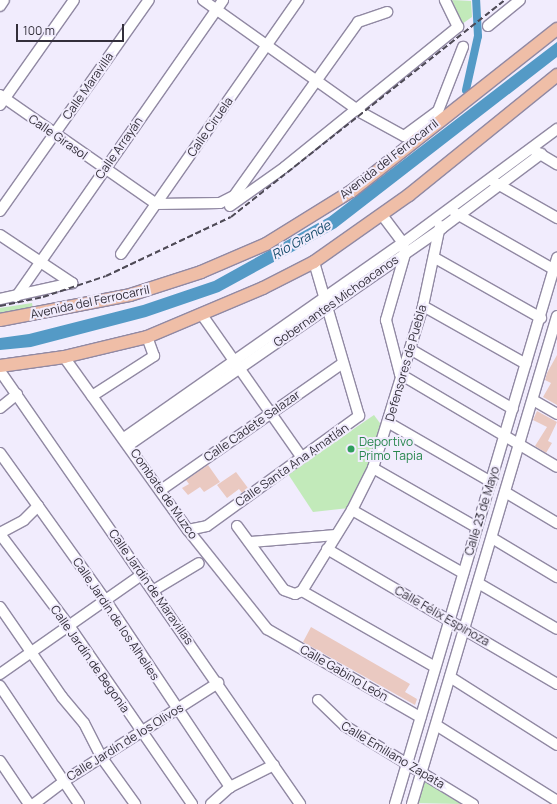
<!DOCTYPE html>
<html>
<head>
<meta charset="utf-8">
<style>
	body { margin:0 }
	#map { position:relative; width:557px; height:804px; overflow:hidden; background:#f1ecfd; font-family:Manrope,sans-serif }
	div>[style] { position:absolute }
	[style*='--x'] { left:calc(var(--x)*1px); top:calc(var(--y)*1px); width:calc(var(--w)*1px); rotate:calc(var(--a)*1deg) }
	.green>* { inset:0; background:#c2eaba }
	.water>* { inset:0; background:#549ac6 }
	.canal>* { height:8px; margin:-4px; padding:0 4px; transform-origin:4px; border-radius:4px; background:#549ac6 }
	.building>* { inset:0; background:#eac9c1 }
	.roads { filter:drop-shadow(1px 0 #9189a3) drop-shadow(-1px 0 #9189a3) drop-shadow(0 1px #9189a3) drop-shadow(0 -1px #9189a3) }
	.minor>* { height:10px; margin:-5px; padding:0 5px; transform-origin:5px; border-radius:5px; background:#fff }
	.major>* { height:12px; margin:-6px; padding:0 6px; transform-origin:6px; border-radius:6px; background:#efbea7 }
	.rail>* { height:2px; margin-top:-1px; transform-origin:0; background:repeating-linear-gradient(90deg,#4e4a56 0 6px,transparent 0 9px) }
	.dots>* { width:11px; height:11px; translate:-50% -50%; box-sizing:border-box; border:2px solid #f1ecfd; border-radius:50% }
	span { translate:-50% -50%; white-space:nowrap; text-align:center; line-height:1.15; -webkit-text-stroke:4px #f1ecfd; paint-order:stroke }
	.street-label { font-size:12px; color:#332f3a }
	.leisure-label { font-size:12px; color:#27864d }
	.left { translate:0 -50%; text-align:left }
	.water-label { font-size:13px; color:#164c6b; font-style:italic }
	.scale { position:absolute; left:16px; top:24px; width:108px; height:18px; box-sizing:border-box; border:2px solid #332f3a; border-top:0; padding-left:5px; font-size:12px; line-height:14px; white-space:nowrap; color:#332f3a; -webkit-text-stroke:3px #f1ecfd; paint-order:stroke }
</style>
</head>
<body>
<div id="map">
	<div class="green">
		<i style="clip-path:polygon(452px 0,471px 1px,472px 17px,462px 24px)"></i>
		<i style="clip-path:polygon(32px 303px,33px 309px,0 315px,0 308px)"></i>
		<i style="clip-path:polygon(374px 415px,385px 430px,349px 508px,313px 512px,288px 474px)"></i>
		<i style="clip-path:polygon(421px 779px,461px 804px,413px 803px)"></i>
	</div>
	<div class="water">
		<i style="clip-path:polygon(557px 42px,557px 57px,336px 228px,219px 292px,146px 317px,31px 347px,0 350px,0 338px,29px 334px,143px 305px,214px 281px,329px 217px)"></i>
	</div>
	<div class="canal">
		<i style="--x:466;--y:90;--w:55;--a:-77.5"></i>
		<i style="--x:478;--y:36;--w:36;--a:-93"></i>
	</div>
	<div class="building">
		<i style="clip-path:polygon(557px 355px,557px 405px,543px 397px,551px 383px,545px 380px,547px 373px)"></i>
		<i style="clip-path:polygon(537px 411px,557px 422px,548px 441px,552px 443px,546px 453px,535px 446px,547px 427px,533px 420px)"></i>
		<i style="clip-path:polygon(208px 465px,220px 482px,204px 492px,200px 487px,188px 495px,182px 488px,189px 484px,186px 480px)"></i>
		<i style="clip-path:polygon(236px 472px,248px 488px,242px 493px,239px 489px,227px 498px,217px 485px)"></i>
		<i style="clip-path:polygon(311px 627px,410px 684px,405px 692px,417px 699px,415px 705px,303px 642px)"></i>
	</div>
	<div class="roads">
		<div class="minor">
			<i style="--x:203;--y:0;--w:195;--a:35.4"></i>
			<i style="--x:362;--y:113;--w:48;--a:28.7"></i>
			<i style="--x:404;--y:136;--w:42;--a:-36.3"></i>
			<i style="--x:438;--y:111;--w:69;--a:-68.7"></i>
			<i style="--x:0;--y:6;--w:7;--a:-56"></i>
			<i style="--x:488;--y:26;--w:41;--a:-39.1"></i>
			<i style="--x:0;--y:95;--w:190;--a:34.9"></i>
			<i style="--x:156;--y:204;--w:64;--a:-0.9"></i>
			<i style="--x:220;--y:203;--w:16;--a:-27"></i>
			<i style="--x:234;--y:196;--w:214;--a:-54.5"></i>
			<i style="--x:358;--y:22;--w:31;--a:-19"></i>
			<i style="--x:0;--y:105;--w:128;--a:-54.8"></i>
			<i style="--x:535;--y:151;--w:26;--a:31"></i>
			<i style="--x:494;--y:182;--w:73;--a:29.7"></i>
			<i style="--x:230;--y:206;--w:67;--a:-35.3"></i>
			<i style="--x:285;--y:167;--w:223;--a:-39"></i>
			<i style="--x:458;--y:27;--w:30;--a:-116"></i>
			<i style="--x:0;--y:211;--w:258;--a:-54.8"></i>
			<i style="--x:455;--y:213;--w:113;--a:29.7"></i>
			<i style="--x:382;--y:215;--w:35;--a:53"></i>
			<i style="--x:403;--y:243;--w:11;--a:80"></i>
			<i style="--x:405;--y:254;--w:69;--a:106.1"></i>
			<i style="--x:386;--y:320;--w:56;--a:75.5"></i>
			<i style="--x:0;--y:235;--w:87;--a:33.7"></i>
			<i style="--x:121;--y:254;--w:310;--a:-55.1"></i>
			<i style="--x:435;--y:258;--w:122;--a:29.5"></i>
			<i style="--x:16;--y:297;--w:362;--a:-55.1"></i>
			<i style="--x:0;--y:299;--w:74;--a:-12.5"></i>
			<i style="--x:423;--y:306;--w:118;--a:29.4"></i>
			<i style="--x:202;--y:315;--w:174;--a:55"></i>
			<i style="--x:410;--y:349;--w:119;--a:30.2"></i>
			<i style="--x:64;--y:357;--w:213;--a:54.4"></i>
			<i style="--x:188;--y:530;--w:127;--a:51.4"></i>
			<i style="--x:267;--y:629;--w:177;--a:29.9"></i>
			<i style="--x:0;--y:371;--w:527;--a:55.28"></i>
			<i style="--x:400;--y:374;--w:182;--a:30.6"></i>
			<i style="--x:92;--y:396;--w:74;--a:-32.8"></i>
			<i style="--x:154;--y:356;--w:20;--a:-110"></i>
			<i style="--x:533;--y:400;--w:28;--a:30"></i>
			<i style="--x:0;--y:408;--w:22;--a:-39"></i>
			<i style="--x:389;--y:423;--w:118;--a:30"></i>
			<i style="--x:124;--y:438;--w:340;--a:-35"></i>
			<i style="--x:403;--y:243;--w:192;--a:-36.5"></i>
			<i style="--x:129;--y:445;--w:381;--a:-34.7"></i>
			<i style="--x:442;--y:228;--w:124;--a:-36.8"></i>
			<i style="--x:0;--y:453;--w:182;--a:54.4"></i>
			<i style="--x:106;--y:601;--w:224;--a:56.3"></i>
			<i style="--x:373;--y:468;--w:119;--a:29.8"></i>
			<i style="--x:161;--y:490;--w:222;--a:-34.9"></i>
			<i style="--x:505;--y:492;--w:61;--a:30.8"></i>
			<i style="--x:352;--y:510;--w:128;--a:29.6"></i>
			<i style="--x:237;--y:526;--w:79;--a:53.7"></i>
			<i style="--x:284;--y:590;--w:12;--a:20"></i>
			<i style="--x:295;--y:594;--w:8;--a:-23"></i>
			<i style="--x:302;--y:591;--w:95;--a:-58.3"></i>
			<i style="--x:352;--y:510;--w:47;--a:-63.4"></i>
			<i style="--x:373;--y:468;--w:170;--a:-72.8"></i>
			<i style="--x:423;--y:306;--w:82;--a:-78"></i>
			<i style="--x:188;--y:530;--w:19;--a:-12"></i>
			<i style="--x:207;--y:526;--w:188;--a:-35.9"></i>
			<i style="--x:359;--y:416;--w:160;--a:-106.3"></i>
			<i style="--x:0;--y:533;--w:27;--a:-28"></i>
			<i style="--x:24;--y:520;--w:20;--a:-45"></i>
			<i style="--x:0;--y:534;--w:116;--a:53"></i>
			<i style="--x:70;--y:627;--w:215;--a:55.4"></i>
			<i style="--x:492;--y:538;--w:76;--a:31"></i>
			<i style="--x:251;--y:542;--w:85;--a:-4.7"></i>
			<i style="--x:327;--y:549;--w:267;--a:30.4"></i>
			<i style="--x:478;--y:583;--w:91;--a:30.2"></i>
			<i style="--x:154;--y:590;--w:52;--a:-31"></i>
			<i style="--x:302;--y:591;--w:153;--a:29.7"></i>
			<i style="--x:0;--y:607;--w:109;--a:55.4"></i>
			<i style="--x:62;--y:697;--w:34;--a:50"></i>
			<i style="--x:84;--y:723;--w:39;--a:63"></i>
			<i style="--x:102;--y:758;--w:57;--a:54.3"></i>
			<i style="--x:0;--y:674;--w:174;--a:-35"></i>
			<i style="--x:450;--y:677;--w:127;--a:32.4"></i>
			<i style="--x:0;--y:686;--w:142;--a:56.2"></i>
			<i style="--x:318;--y:700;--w:37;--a:44"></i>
			<i style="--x:345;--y:726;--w:150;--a:31.4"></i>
			<i style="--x:436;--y:725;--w:143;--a:32.1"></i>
			<i style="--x:0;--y:761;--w:52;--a:56"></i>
			<i style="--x:34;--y:804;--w:38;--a:-37"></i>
			<i style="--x:64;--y:781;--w:183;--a:-32.5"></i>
			<i style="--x:211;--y:804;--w:25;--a:-42"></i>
			<i style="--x:230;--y:787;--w:49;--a:-26.6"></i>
			<i style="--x:395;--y:804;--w:570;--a:-73.47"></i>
			<i style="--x:412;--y:804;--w:509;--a:-73.45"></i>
		</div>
		<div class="major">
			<i style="--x:0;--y:320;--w:132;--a:-10.9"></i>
			<i style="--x:130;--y:295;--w:75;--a:-17.9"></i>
			<i style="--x:201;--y:272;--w:71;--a:-23.3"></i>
			<i style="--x:266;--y:244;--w:102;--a:-31.8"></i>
			<i style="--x:353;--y:190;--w:260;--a:-38.3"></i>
			<i style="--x:0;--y:366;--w:65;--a:-8"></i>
			<i style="--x:64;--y:357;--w:85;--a:-13.5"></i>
			<i style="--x:147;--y:337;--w:126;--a:-22.9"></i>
			<i style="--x:263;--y:288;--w:57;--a:-27"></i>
			<i style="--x:314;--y:262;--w:116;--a:-35.2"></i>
			<i style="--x:409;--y:195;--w:191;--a:-39"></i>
		</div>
	</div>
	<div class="rail">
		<i style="--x:0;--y:306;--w:44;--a:-11.8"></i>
		<i style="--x:43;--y:297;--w:66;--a:-18.4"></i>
		<i style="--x:106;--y:276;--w:138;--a:-25.3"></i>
		<i style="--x:231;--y:217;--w:350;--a:-38.4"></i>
	</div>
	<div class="dots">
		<i style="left:351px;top:449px;background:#2e9e5b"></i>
	</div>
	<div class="street-label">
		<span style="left:88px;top:86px;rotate:-55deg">Calle Maravilla</span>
		<span style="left:210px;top:127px;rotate:-55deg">Calle Ciruela</span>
		<span style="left:58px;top:137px;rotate:35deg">Calle Girasol</span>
		<span style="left:119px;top:148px;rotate:-55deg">Calle Arrayán</span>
		<span style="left:389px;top:159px;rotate:-38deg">Avenida del Ferrocarril</span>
		<span style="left:336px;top:301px;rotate:-35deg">Gobernantes Michoacanos</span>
		<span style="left:90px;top:302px;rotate:-12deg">Avenida del Ferrocarril</span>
		<span style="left:406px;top:363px;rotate:-74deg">Defensores de Puebla</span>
		<span style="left:252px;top:426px;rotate:-35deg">Calle Cadete Salazar</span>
		<span style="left:292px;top:465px;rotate:-35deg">Calle Santa Ana Amatlán</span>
		<span style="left:164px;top:494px;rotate:55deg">Combate de Muzco</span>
		<span style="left:482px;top:511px;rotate:-73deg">Calle 23 de Mayo</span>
		<span style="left:151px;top:587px;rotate:55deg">Calle Jardín de Maravillas</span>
		<span style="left:442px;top:616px;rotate:30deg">Calle Félix Espinoza</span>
		<span style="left:116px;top:619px;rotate:56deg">Calle Jardín de los Alhelies</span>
		<span style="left:90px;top:659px;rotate:55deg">Calle Jardín de Begonia</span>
		<span style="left:344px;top:673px;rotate:30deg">Calle Gabino León</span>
		<span style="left:125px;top:742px;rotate:-32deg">Calle Jardín de los Olivos</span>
		<span style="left:393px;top:755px;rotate:31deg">Calle Emiliano Zapata</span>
	</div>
	<div class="leisure-label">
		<span class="left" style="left:359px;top:449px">Deportivo<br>Primo Tapia</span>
	</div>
	<div class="water-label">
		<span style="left:301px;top:240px;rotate:-29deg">Río Grande</span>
	</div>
	<div class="scale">100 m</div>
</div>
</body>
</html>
